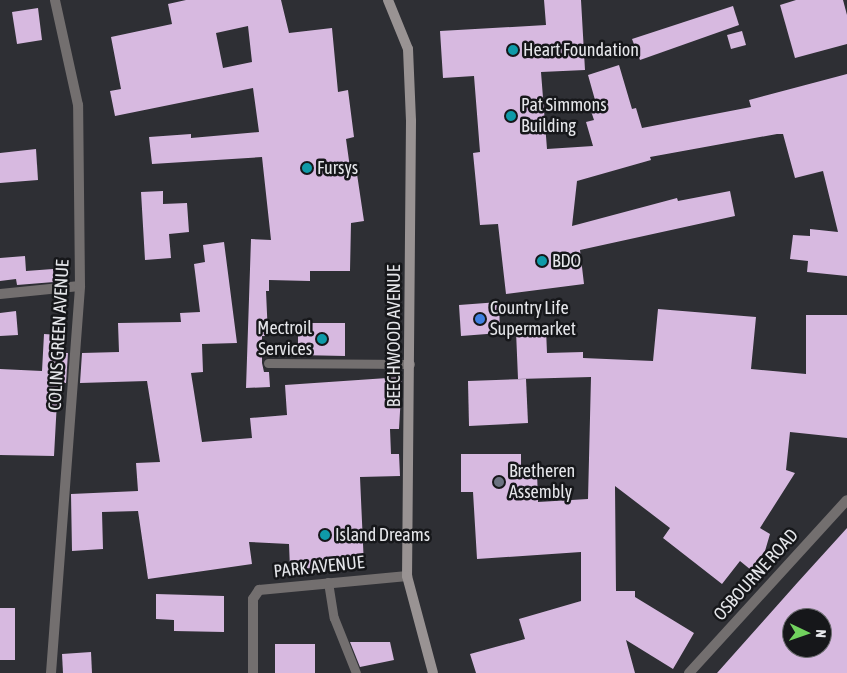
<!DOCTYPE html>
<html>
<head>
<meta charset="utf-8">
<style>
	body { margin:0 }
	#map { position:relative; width:847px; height:673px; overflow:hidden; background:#2e2f34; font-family:"Asap Condensed",sans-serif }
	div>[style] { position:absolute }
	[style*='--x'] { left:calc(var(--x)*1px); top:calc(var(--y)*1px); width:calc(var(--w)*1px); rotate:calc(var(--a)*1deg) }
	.building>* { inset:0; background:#d7b9e0 }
	.lane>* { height:9px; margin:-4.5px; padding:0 4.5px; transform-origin:4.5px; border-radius:4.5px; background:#736f6f }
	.street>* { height:10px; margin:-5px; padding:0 5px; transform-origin:5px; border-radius:5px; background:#736f6f }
	.secondary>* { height:10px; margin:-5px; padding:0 5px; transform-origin:5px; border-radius:5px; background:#999393 }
	.dots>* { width:14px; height:14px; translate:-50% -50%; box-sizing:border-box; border:2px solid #16171a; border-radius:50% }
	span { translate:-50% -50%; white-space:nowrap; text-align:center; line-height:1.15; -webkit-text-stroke:5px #16171a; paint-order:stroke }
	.poi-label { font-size:18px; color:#e5e6ea }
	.left { translate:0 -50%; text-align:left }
	.right { translate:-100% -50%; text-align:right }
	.street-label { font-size:18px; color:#e5e6ea }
	.north { position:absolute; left:782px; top:608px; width:50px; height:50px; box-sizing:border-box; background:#16171a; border:1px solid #696a6d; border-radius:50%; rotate:93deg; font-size:14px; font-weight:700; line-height:20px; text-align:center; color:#e5e6ea }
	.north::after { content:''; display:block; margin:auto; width:18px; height:22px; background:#71d25e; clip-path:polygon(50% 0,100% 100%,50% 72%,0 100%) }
</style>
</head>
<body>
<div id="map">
	<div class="building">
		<i style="clip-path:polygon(evenodd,186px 0,281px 0,289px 33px,332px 28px,338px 92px,348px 90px,354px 137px,346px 139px,351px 175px,357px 174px,364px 221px,351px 223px,350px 271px,310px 271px,310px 281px,269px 280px,269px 291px,266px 291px,268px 336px,262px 336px,262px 363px,264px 372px,269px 372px,270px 387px,246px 388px,251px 239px,271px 240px,262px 157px,152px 164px,149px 137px,191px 134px,191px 138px,259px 132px,253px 88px,115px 116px,110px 91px,121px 89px,111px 37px,172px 24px,168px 4px,186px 0,248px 26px,252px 62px,223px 68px,216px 33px,248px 26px)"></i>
		<i style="clip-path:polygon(544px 0,581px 0,585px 70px,541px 72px,547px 149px,593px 146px,586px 122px,594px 120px,588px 102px,595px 100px,588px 75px,619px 65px,632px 109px,636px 108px,642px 128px,751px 107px,749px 100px,847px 74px,847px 276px,807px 272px,808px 261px,790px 259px,793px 235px,810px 236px,810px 229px,838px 232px,823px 171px,795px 178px,783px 134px,777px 134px,650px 157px,651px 160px,577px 181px,572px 226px,677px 198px,678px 201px,730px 191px,735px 216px,580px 250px,584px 284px,506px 294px,498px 224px,480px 225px,473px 153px,480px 152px,474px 76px,443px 78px,440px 31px,546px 25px)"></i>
		<i style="clip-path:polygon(796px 0,843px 0,847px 15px,847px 44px,795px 58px,780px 5px)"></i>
		<i style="clip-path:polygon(733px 6px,739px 25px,640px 60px,632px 39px)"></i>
		<i style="clip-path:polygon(38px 8px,42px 40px,17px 44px,12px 12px)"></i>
		<i style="clip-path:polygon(742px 31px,746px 45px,731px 49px,727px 35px)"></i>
		<i style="clip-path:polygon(36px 149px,38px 180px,0 183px,0 153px)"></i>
		<i style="clip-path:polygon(163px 191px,163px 204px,187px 203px,189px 232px,169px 234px,171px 258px,145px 260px,141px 192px)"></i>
		<i style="clip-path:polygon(224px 242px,237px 343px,202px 344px,203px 372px,191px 373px,202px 442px,252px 438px,250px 418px,287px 415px,285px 385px,402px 377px,399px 429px,390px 429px,391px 454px,399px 454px,400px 476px,360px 477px,364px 566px,290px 569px,289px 544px,249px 542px,252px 564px,148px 579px,138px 511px,102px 512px,103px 549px,72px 551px,71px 494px,138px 491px,136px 463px,160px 462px,147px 381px,80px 383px,82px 353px,119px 352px,118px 323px,181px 322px,180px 313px,200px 312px,194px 264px,205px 262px,203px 245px)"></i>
		<i style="clip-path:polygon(25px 256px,26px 271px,53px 269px,54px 282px,17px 285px,16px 279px,0 281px,0 258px)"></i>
		<i style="clip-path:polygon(499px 302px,500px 333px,461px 336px,459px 305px)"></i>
		<i style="clip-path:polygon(658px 309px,756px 317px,751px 369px,806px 374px,806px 315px,847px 315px,847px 438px,790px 432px,786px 470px,795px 473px,760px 528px,770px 534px,765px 551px,751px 570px,740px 561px,722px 584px,663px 538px,670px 528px,615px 486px,616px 591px,635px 591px,635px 597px,694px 633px,673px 669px,626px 640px,635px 673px,476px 673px,470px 654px,525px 639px,519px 619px,581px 601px,581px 552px,477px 559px,473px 492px,461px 492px,461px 454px,521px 454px,521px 472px,537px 471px,538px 502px,588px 499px,591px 377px,518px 379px,516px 331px,546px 329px,547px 353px,583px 352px,583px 358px,653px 361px)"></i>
		<i style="clip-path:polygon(16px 311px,18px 335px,0 336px,0 313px)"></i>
		<i style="clip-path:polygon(298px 323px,345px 323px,345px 356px,298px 355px)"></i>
		<i style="clip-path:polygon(44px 334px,59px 335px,58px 353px,68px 353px,66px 383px,58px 383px,54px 456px,0 455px,0 369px,42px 371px)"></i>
		<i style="clip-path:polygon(526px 379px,528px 423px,469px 426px,468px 381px)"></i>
		<i style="clip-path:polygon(evenodd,847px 528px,847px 673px,717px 673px,798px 582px,847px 528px,792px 618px,822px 618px,822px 648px,792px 648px,792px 618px)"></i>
		<i style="clip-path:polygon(156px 594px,224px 596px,224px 632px,174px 631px,174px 620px,156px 619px)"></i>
		<i style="clip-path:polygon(0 608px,15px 608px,15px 660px,0 660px)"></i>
		<i style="clip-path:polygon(350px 642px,390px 642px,394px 660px,360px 667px)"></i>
		<i style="clip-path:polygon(275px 644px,315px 644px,315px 673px,275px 673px)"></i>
		<i style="clip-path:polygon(91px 652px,92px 673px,63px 673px,62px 654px)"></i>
	</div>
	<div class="lane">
		<i style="--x:268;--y:363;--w:142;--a:0.4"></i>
		<i style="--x:328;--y:582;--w:36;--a:81"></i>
		<i style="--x:334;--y:618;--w:59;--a:68.2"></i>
	</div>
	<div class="street">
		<i style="--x:0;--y:294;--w:80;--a:-5.7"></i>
		<i style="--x:51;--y:673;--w:388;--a:-85.7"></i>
		<i style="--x:80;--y:286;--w:181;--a:-90.6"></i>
		<i style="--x:78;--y:105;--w:107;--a:-102.4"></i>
		<i style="--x:253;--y:673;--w:74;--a:-90"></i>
		<i style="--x:253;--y:599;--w:11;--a:-56"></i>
		<i style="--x:259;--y:590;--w:149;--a:-5.4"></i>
		<i style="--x:689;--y:673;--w:234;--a:-47.6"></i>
	</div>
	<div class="secondary">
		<i style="--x:388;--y:0;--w:53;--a:67.8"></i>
		<i style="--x:408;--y:49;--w:72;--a:87.6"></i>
		<i style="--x:411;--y:121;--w:455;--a:90.5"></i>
		<i style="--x:407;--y:576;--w:100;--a:75"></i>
	</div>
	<div class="dots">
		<i style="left:513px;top:50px;background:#0f9aa8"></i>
		<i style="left:511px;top:116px;background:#0f9aa8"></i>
		<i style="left:307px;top:168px;background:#0f9aa8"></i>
		<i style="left:542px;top:261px;background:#0f9aa8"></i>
		<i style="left:480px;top:319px;background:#3f7fe0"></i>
		<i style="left:322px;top:339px;background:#0f9aa8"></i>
		<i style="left:499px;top:482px;background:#6b7280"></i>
		<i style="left:325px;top:535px;background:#0f9aa8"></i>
	</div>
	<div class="poi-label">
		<span class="left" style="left:523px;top:50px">Heart Foundation</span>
		<span class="left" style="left:521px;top:116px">Pat Simmons<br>Building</span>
		<span class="left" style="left:317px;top:168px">Fursys</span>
		<span class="left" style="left:552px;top:261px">BDO</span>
		<span class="left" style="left:490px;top:319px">Country Life<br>Supermarket</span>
		<span class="right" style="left:312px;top:339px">Mectroil<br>Services</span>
		<span class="left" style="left:509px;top:482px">Bretheren<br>Assembly</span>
		<span class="left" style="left:335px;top:535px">Island Dreams</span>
	</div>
	<div class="street-label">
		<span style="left:59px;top:335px;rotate:-87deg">COLINS GREEN AVENUE</span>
		<span style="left:394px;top:336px;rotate:-90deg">BEECHWOOD AVENUE</span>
		<span style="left:319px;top:567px;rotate:-6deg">PARK AVENUE</span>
		<span style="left:756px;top:575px;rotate:-48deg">OSBOURNE ROAD</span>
	</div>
	<div class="north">N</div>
</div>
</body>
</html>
